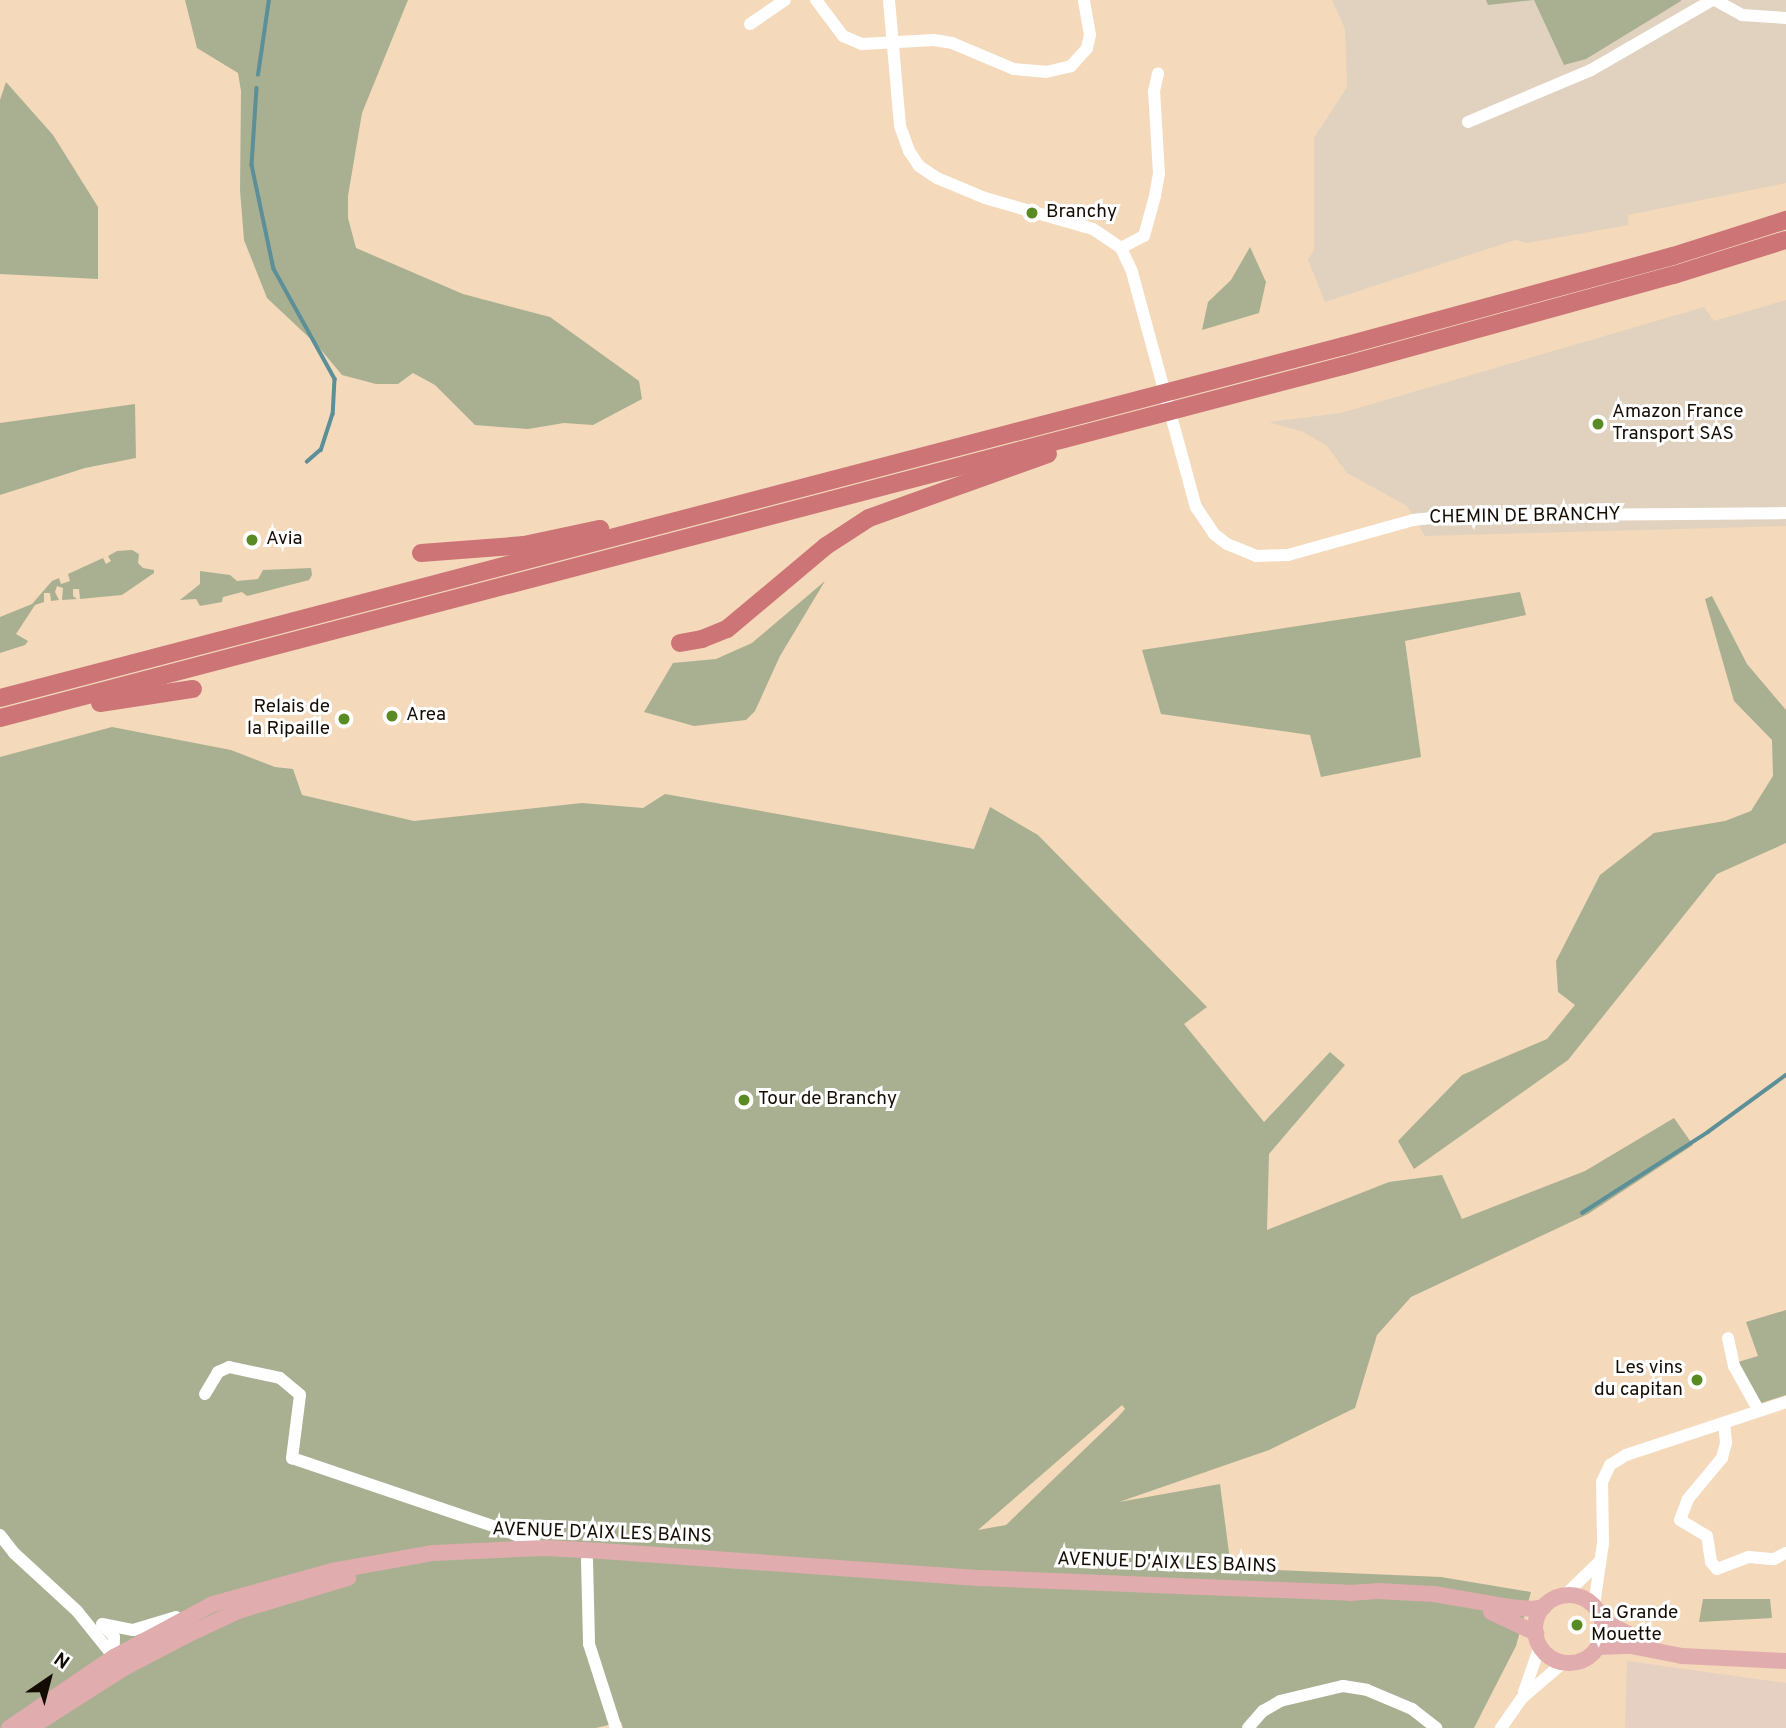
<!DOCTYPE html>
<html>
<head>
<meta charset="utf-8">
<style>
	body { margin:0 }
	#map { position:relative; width:1786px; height:1728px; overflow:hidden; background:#f4d9bb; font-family:Overpass,sans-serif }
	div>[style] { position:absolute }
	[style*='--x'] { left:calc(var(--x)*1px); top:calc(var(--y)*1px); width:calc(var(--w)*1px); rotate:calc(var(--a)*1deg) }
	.commercial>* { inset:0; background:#e5d0c2 }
	.industrial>* { inset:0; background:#e1d2bf }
	.green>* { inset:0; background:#a8b091 }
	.stream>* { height:3.5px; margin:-1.75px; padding:0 1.75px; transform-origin:1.75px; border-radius:1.75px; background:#5c8f97 }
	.minor>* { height:12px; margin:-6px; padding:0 6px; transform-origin:6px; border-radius:6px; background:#fff }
	.major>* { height:16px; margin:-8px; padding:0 8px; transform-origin:8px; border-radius:8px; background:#e1acad }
	.major>.ring { margin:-8px; padding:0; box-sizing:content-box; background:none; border:16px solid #e1acad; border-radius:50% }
	.highway>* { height:18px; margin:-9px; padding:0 9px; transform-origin:9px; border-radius:9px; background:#cd7477 }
	.dots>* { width:19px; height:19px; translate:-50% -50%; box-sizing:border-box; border:4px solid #fff; border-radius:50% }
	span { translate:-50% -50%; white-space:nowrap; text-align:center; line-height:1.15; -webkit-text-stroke:6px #fff; paint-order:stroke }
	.poi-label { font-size:19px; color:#140c03 }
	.left { translate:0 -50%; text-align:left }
	.right { translate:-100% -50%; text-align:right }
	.street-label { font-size:19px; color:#140c03 }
	.north { position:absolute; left:14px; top:1644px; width:70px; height:70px; -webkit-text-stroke:5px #fff; paint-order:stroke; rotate:35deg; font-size:19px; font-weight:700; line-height:28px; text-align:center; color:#140c03 }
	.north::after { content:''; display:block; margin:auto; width:24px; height:32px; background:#140c03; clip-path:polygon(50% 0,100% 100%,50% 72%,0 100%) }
</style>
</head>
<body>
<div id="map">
	<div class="commercial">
		<i style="clip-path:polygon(1627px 1661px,1786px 1683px,1786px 1728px,1625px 1728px)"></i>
	</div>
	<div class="industrial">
		<i style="clip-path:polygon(1332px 0,1786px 0,1786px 183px,1628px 215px,1629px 225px,1527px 243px,1515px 240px,1325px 302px,1308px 260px,1314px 250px,1314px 138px,1347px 87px,1345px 29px)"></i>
		<i style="clip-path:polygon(1786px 300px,1786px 526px,1425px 536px,1407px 506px,1347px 473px,1327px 446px,1303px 432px,1269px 422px,1341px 413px,1704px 307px,1714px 321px)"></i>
	</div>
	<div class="green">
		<i style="clip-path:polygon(185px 0,408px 0,362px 113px,348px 196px,348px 218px,356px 248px,463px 294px,550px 317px,639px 381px,642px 399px,593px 425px,564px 423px,528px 429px,475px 425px,435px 385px,413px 373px,398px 384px,376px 384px,342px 375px,317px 345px,267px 298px,244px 240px,240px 190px,241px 91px,238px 73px,197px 48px)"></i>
		<i style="clip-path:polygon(1486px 0,1681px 0,1681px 1px,1586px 59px,1564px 65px,1534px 0,1488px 5px)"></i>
		<i style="clip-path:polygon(6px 82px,53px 135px,98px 207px,98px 279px,0 274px,0 100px)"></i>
		<i style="clip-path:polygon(1250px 247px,1266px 282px,1259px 313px,1202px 330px,1208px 302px,1231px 280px)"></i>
		<i style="clip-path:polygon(135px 404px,136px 458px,85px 468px,0 495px,0 423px)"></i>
		<i style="clip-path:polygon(132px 550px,139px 554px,138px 563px,143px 568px,154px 570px,154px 573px,122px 595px,80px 599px,79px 589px,73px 589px,73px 596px,77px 599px,62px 600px,63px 588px,57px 586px,55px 592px,59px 600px,51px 601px,50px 593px,44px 593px,44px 602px,35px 605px,16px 634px,28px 641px,25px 645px,0 653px,0 617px,32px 604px,52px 581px,59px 578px,61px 584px,70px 581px,68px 574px,103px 558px,106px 564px,111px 561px,108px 556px,117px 551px)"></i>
		<i style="clip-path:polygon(311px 568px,312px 575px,309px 580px,247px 596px,242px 592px,223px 597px,222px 602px,200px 606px,196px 599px,180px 600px,200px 584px,200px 571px,230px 575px,237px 581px,258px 579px,263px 570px)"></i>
		<i style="clip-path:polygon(825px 581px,780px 656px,755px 711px,746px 720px,694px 726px,644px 712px,673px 663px,716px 659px,752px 643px)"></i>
		<i style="clip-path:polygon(1520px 592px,1526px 615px,1405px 641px,1421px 757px,1321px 777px,1310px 735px,1161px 714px,1142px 650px)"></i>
		<i style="clip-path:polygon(1712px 596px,1747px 664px,1786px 710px,1786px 843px,1717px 874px,1568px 1060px,1414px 1169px,1398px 1141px,1462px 1075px,1547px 1039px,1575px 1005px,1558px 992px,1556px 961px,1600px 875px,1654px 833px,1725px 821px,1751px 811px,1773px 776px,1772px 740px,1734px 701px,1705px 599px)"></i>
		<i style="clip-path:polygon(evenodd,112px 727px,231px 750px,275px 767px,293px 769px,302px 795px,414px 821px,582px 803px,643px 808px,665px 794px,974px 849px,990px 807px,1038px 835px,1207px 1007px,1184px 1024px,1264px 1122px,1330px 1052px,1345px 1065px,1269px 1154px,1267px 1230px,1389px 1182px,1442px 1175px,1462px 1219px,1585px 1171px,1674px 1118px,1693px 1145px,1588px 1214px,1411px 1297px,1377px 1335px,1355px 1408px,1269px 1450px,1119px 1502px,1220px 1484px,1231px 1568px,1441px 1577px,1531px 1592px,1516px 1646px,1474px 1728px,623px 1728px,621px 1722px,596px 1728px,0 1728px,0 757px,112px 727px,1122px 1405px,1125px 1409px,1117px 1418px,1006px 1525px,978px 1530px,1122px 1405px)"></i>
		<i style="clip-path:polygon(1786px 1310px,1786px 1395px,1761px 1403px,1738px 1362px,1758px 1356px,1746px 1322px)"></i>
		<i style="clip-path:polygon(1703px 1599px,1770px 1599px,1772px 1618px,1699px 1622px)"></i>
	</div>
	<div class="stream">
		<i style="--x:258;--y:75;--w:76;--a:-81.7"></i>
		<i style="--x:257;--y:88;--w:77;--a:93.7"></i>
		<i style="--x:252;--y:165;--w:106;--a:78.1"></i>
		<i style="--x:274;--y:269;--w:126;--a:61"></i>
		<i style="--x:335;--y:379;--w:35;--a:93"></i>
		<i style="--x:333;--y:414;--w:38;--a:108"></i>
		<i style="--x:321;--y:450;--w:18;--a:139"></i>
		<i style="--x:1582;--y:1213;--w:150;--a:-32.7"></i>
		<i style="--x:1708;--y:1132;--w:97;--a:-36.2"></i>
	</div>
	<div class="minor">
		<i style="--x:816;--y:0;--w:45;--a:53.1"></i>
		<i style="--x:843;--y:36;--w:21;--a:23"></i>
		<i style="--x:862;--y:44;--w:72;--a:-3.2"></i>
		<i style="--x:934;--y:40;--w:18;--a:9"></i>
		<i style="--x:952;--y:43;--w:67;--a:22.8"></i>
		<i style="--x:1014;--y:69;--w:32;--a:5"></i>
		<i style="--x:1046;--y:72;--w:26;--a:-13"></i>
		<i style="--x:1071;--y:66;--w:24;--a:-48"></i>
		<i style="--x:1087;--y:48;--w:13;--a:-77"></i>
		<i style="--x:1090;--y:35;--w:36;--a:-100"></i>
		<i style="--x:889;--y:0;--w:126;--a:85"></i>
		<i style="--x:900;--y:126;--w:27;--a:70"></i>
		<i style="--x:909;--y:151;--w:18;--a:56"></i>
		<i style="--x:919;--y:166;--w:22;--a:34"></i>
		<i style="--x:937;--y:178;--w:52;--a:22.6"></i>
		<i style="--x:985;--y:198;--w:112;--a:16"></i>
		<i style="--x:1093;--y:229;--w:34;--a:34"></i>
		<i style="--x:1121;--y:248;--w:26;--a:65"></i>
		<i style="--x:1132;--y:272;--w:244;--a:74.8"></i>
		<i style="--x:1196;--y:507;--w:32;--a:56"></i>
		<i style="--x:1214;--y:534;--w:16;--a:38"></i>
		<i style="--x:1227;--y:544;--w:31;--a:22"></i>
		<i style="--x:1256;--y:556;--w:32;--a:-2"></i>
		<i style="--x:1288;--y:555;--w:130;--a:-15.6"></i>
		<i style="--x:1413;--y:520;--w:38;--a:-6"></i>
		<i style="--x:1451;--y:516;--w:335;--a:-0.5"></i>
		<i style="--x:1715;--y:0;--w:31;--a:29"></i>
		<i style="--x:1742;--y:15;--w:44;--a:3.9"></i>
		<i style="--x:750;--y:24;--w:42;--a:-34.4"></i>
		<i style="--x:1468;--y:122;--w:134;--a:-22.9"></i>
		<i style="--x:1591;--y:70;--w:140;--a:-30"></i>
		<i style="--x:1121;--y:248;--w:26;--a:-28"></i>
		<i style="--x:1144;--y:236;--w:41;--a:-74.6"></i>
		<i style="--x:1155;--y:196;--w:22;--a:-80"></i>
		<i style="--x:1159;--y:174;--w:83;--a:-93.4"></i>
		<i style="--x:1154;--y:91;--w:18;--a:-77"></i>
		<i style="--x:1728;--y:1338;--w:29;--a:78"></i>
		<i style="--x:1734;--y:1366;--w:51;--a:60.9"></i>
		<i style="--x:205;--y:1394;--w:26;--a:-59"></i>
		<i style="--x:218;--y:1372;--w:12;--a:-24"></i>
		<i style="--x:229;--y:1367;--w:52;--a:12.2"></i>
		<i style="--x:280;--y:1378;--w:26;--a:40"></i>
		<i style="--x:300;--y:1395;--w:64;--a:97.2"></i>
		<i style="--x:292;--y:1458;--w:225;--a:18.7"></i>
		<i style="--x:505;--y:1530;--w:41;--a:24.7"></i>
		<i style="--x:1724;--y:1423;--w:20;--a:84"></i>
		<i style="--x:1726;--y:1443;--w:16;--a:105"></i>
		<i style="--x:1722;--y:1458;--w:53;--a:129.7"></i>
		<i style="--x:1688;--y:1499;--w:22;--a:111"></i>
		<i style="--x:1680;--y:1520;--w:31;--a:31"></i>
		<i style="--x:1707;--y:1536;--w:26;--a:81"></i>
		<i style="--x:1711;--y:1562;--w:9;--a:49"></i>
		<i style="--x:1717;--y:1569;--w:34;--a:-21"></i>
		<i style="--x:1749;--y:1557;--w:25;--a:5"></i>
		<i style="--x:1774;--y:1559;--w:13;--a:-27"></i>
		<i style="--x:0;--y:1535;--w:23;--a:52"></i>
		<i style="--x:14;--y:1553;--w:86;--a:42.6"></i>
		<i style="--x:77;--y:1611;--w:59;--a:51.2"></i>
		<i style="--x:587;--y:1560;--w:84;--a:88.6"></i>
		<i style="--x:589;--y:1644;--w:88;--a:72.2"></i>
		<i style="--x:1565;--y:1595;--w:47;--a:-44.1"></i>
		<i style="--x:1594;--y:1605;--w:63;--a:-81.7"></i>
		<i style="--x:1603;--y:1543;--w:61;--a:-90.9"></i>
		<i style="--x:1602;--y:1482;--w:19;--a:-65"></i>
		<i style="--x:1610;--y:1465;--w:19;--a:-32"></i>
		<i style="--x:1626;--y:1455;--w:169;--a:-18.3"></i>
		<i style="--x:102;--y:1624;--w:32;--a:11"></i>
		<i style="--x:133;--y:1630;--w:45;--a:-16.8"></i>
		<i style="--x:103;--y:1625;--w:16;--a:47"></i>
		<i style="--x:114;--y:1637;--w:23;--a:92"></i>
		<i style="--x:1524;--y:1692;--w:49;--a:-70.8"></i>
		<i style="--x:1248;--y:1728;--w:23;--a:-49"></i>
		<i style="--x:1263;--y:1711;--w:20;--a:-30"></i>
		<i style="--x:1280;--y:1701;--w:65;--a:-13.4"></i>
		<i style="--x:1343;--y:1686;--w:24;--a:9"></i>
		<i style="--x:1367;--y:1690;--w:49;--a:22.9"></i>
		<i style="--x:1412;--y:1709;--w:31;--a:38"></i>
		<i style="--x:1501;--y:1728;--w:37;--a:-55"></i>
		<i style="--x:1522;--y:1698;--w:55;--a:-40.6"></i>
	</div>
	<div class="major">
		<i class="ring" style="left:1535px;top:1595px;width:52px;height:52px"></i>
		<i style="--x:1491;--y:1612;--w:50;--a:25"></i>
		<i style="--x:1603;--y:1621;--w:28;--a:27"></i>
		<i style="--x:1628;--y:1634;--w:23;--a:15"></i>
		<i style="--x:1598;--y:1647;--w:33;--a:-2"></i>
		<i style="--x:1631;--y:1646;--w:52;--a:11.1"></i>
		<i style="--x:1682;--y:1656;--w:104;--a:2.8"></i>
		<i style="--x:9;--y:1728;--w:127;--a:-34.1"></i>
		<i style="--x:114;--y:1657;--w:112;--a:-28.2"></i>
		<i style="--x:213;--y:1604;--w:123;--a:-15.5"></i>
		<i style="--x:332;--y:1571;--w:103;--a:-10.1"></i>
		<i style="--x:433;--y:1553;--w:112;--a:-2.6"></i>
		<i style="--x:545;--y:1548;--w:57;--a:3"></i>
		<i style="--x:602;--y:1551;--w:380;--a:4.1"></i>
		<i style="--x:981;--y:1578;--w:369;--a:2.3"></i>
		<i style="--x:1350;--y:1593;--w:27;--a:-4"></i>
		<i style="--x:1377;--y:1591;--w:57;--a:3"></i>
		<i style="--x:1434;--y:1594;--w:76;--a:9.8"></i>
		<i style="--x:1509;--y:1607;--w:23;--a:5"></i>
		<i style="--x:1532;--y:1609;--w:12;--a:-9"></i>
		<i style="--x:30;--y:1728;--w:112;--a:-32.6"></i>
		<i style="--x:124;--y:1668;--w:71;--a:-27.6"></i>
		<i style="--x:187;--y:1635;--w:56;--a:-25.2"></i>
		<i style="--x:238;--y:1611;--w:115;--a:-16.7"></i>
	</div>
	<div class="highway">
		<i style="--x:421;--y:553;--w:103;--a:-4.4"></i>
		<i style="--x:524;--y:545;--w:78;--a:-11.9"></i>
		<i style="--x:680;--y:643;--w:22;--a:-10"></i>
		<i style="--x:702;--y:639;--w:27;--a:-22"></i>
		<i style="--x:727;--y:629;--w:129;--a:-40"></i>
		<i style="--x:826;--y:546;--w:51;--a:-33.1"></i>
		<i style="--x:869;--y:518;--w:190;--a:-19.7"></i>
		<i style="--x:0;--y:698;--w:1389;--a:-14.68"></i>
		<i style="--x:1344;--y:346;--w:341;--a:-15.3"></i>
		<i style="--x:1673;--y:256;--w:119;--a:-17.7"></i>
		<i style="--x:100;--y:703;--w:94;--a:-8.6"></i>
		<i style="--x:0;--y:718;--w:1388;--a:-14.69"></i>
		<i style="--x:1343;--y:366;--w:343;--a:-15.4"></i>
		<i style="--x:1674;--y:275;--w:117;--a:-17.4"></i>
	</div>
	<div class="dots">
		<i style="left:1032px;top:213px;background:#588b23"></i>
		<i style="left:1598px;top:424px;background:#588b23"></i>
		<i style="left:252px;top:540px;background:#588b23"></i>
		<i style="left:392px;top:716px;background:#588b23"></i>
		<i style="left:344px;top:719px;background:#588b23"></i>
		<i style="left:744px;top:1100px;background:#588b23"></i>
		<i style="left:1697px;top:1380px;background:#588b23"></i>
		<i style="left:1577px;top:1625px;background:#588b23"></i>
	</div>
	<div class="poi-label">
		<span class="left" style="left:1046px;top:213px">Branchy</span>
		<span class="left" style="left:1612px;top:424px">Amazon France<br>Transport SAS</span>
		<span class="left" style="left:266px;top:540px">Avia</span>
		<span class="right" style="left:330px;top:719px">Relais de<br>la Ripaille</span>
		<span class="left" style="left:406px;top:716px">Area</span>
		<span class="left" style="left:758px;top:1100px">Tour de Branchy</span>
		<span class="right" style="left:1683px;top:1380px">Les vins<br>du capitan</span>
		<span class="left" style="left:1591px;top:1625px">La Grande<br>Mouette</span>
	</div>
	<div class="street-label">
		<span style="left:1525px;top:517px;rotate:-1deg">CHEMIN DE BRANCHY</span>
		<span style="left:602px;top:1534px;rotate:2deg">AVENUE D'AIX LES BAINS</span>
		<span style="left:1167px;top:1564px;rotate:2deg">AVENUE D'AIX LES BAINS</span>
	</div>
	<div class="north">N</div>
</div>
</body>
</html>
